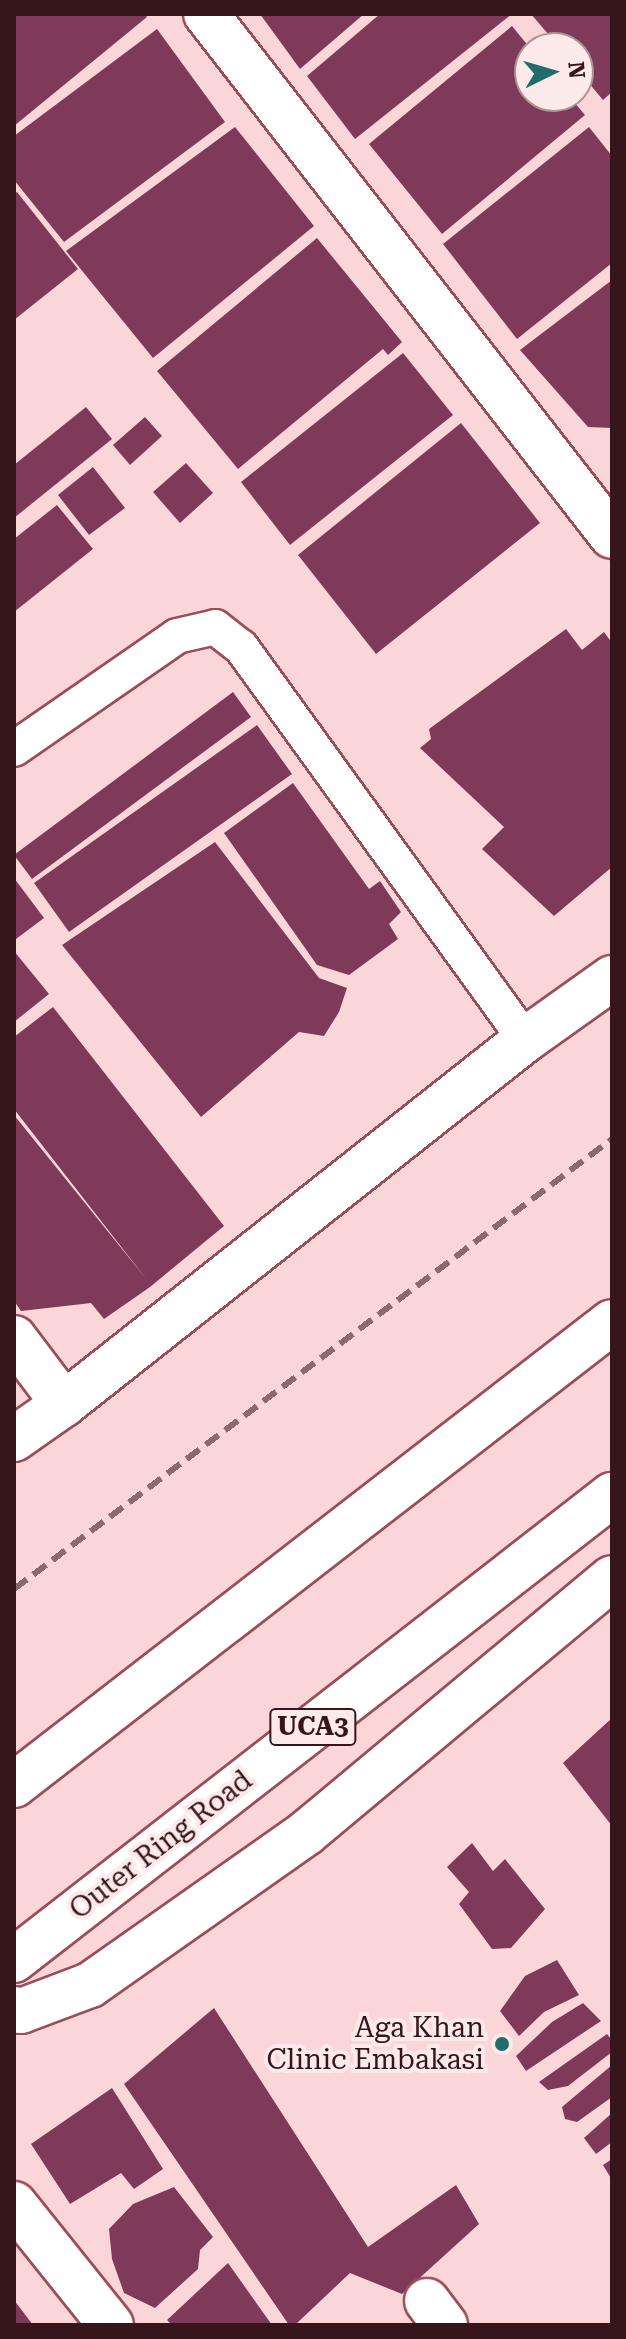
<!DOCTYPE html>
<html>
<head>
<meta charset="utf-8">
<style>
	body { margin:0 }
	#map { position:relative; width:626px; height:2339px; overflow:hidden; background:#fbd6d9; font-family:"Roboto Serif",serif }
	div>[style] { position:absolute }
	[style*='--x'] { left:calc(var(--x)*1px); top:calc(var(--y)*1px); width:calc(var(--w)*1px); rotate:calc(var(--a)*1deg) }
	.building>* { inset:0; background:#7f3a5a }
	.roads { filter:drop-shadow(2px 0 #9b4d58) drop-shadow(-2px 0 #9b4d58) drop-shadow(0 2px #9b4d58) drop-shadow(0 -2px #9b4d58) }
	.service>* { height:34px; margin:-17px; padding:0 17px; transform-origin:17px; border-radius:17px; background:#fff }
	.minor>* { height:44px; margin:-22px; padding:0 22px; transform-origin:22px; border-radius:22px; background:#fff }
	.secondary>* { height:44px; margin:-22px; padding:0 22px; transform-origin:22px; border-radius:22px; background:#fff }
	.primary>* { height:44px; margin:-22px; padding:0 22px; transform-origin:22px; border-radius:22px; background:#fff }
	.rail>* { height:6px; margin-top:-3px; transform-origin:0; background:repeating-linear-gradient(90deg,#8b696d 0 16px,transparent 0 24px) }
	.dots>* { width:22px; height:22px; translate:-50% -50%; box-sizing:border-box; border:4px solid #fce9ea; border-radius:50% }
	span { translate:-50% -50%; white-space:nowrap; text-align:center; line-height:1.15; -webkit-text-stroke:8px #fce9ea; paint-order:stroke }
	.shield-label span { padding:2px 6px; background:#fce9ea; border:2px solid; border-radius:6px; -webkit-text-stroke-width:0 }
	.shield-label { font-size:26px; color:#36161a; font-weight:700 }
	.street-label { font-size:28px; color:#36161a }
	.poi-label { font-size:28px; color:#36161a }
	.right { translate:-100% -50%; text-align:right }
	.frame { position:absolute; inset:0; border:16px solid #36161a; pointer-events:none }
	.north { position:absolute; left:514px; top:32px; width:80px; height:80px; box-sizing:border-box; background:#fce9ea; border:2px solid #ad9597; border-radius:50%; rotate:85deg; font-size:22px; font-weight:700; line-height:32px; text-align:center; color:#36161a }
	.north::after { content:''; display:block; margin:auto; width:28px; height:36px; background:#216d6b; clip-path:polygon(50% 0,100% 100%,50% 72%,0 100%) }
</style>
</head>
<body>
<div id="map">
	<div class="building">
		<i style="clip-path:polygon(14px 14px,144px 14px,147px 17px,14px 126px)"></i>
		<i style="clip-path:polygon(260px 14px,364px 14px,300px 69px)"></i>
		<i style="clip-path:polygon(380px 14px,512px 14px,355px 139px,307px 76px)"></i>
		<i style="clip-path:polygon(531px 14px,612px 14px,612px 92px,603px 100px,578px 70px,578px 48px,560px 48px)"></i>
		<i style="clip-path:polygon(512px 26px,530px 48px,530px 96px,569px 96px,585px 115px,442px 234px,369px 144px)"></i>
		<i style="clip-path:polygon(157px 29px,225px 122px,64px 242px,14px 180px,14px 136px)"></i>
		<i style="clip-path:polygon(235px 127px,314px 226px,153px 358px,66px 251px)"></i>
		<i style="clip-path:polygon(589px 127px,612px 156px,612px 263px,517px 339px,443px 244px)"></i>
		<i style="clip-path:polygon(17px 192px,78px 269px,14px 320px,14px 194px)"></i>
		<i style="clip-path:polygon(317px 238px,402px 342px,388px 355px,383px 349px,238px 469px,157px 371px)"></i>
		<i style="clip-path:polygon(612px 280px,612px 428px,588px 427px,520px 350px)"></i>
		<i style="clip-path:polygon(403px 353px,453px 415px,290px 545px,241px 482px)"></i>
		<i style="clip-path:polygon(86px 407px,112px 439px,14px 518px,14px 465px)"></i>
		<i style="clip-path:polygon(145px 417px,162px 436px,130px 465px,113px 445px)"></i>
		<i style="clip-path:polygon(461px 423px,540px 523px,376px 654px,298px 555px)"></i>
		<i style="clip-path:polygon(186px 463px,213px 493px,180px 523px,153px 492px)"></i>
		<i style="clip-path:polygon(93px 467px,125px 508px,89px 535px,58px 495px)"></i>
		<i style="clip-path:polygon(57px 505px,93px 549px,14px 612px,14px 539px)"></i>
		<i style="clip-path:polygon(566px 629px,582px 650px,604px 632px,612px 643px,612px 867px,554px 916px,482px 849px,504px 827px,420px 748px,431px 739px,429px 729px)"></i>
		<i style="clip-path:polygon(233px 692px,251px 717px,32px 879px,14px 855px)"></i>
		<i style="clip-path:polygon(257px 725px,292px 774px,69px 932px,34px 883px)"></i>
		<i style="clip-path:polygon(293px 783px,369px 889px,380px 881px,401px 912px,389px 924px,398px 939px,349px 975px,317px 965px,224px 833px)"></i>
		<i style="clip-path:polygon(215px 842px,319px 978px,347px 988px,339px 1012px,324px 1036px,299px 1032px,201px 1117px,62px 945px)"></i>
		<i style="clip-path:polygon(14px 878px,44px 918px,16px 939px,14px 937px)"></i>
		<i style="clip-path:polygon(14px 951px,49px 994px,14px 1022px)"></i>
		<i style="clip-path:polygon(53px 1007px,224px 1226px,150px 1287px,104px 1319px,91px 1303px,21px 1311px,14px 1301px,14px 1115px,147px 1280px,14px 1109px,14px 1037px)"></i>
		<i style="clip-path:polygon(612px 1718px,612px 1826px,563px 1763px)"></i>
		<i style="clip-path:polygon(472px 1843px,493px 1871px,505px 1859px,545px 1909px,511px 1948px,492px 1949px,459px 1904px,469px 1892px,447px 1867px)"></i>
		<i style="clip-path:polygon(557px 1960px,579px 1995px,544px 2012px,519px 2036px,500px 2011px,525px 1976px)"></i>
		<i style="clip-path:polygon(583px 2003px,601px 2021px,526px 2071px,516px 2056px,552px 2022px)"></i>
		<i style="clip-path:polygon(214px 2008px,368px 2247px,456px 2185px,479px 2224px,402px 2294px,350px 2273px,295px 2325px,289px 2325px,124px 2084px)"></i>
		<i style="clip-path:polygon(607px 2034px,612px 2040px,612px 2052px,568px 2086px,548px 2090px,539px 2082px)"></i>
		<i style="clip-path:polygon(612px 2065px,612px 2097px,577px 2122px,565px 2119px,562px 2107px)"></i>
		<i style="clip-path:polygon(112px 2088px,163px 2169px,134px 2189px,121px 2173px,70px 2204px,31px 2144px)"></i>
		<i style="clip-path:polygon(612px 2113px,612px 2142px,596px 2154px,584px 2138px)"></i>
		<i style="clip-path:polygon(612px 2159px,612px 2180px,603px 2165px)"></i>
		<i style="clip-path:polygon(174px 2187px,213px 2237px,200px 2250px,198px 2269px,155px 2308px,124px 2293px,112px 2259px,109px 2229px,133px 2204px)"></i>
		<i style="clip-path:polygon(228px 2263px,272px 2325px,172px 2325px,167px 2320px)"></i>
		<i style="clip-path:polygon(14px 2300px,33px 2325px,14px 2325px)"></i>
	</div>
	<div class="roads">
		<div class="service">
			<i style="--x:14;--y:749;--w:198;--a:-34.7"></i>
			<i style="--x:177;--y:636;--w:39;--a:-13"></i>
			<i style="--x:215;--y:627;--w:33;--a:38"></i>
			<i style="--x:241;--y:647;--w:485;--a:54.1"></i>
		</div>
		<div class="minor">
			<i style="--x:206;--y:14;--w:661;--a:52.13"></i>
			<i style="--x:14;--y:1338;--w:83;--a:52.9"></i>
			<i style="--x:14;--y:1439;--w:61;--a:-35"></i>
			<i style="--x:64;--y:1404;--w:587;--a:-38.29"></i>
			<i style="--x:525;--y:1040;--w:107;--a:-35.5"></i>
			<i style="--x:14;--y:2204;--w:155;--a:51.3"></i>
			<i style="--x:427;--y:2301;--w:30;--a:53"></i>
		</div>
		<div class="secondary">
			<i style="--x:14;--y:2009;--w:7;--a:16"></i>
			<i style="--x:21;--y:2011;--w:74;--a:-20.6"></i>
			<i style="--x:90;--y:1985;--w:264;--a:-35.1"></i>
			<i style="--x:306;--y:1833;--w:398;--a:-39.8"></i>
		</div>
		<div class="primary">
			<i style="--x:14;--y:1785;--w:756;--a:-37.75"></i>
			<i style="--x:14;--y:1960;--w:758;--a:-37.87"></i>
		</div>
	</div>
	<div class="rail">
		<i style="--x:14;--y:1589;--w:748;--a:-36.96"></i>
	</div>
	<div class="dots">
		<i style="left:502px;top:2044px;background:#216d6b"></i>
	</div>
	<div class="shield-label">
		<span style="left:313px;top:1727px">UCA3</span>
	</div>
	<div class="street-label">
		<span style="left:161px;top:1845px;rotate:-38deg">Outer Ring Road</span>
	</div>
	<div class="poi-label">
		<span class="right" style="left:484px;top:2044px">Aga Khan<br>Clinic Embakasi</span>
	</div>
	<div class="frame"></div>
	<div class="north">N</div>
</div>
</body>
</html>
